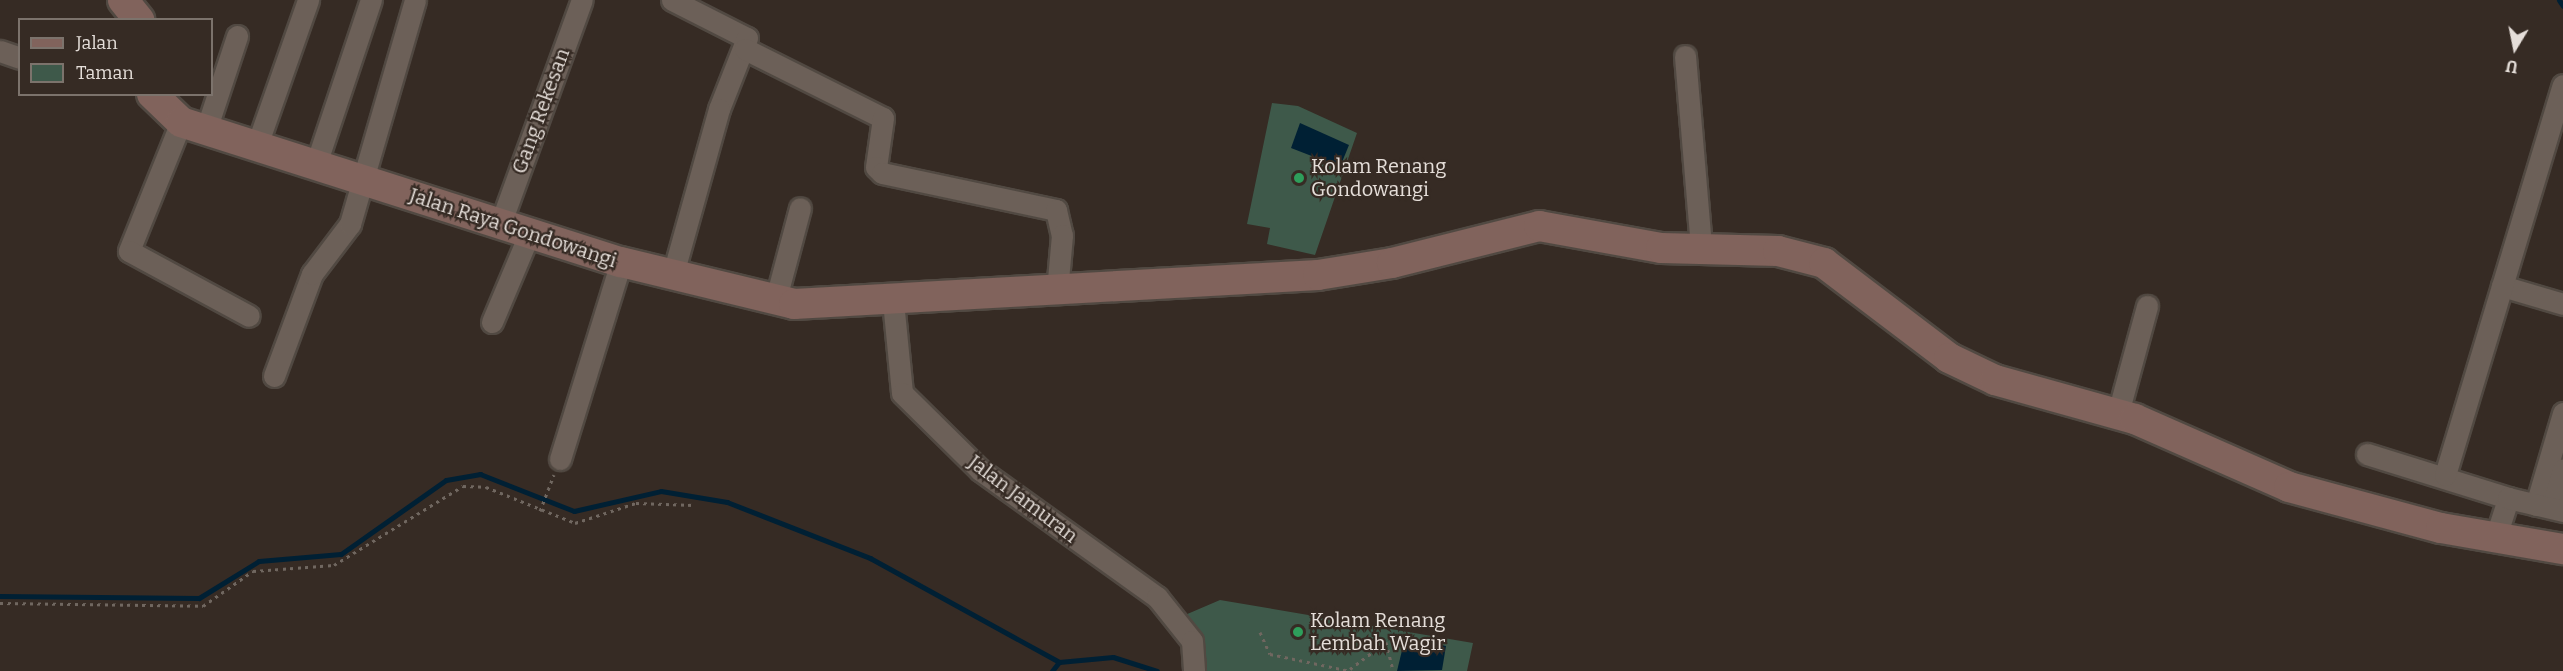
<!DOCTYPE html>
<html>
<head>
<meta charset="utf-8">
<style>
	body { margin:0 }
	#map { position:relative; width:2563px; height:671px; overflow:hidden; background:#362b24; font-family:Bitter,serif }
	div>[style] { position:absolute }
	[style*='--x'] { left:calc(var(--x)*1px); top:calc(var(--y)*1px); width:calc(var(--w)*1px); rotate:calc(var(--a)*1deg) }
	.green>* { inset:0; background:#3e594a }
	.water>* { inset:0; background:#002034 }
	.stream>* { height:5px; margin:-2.5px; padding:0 2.5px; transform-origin:2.5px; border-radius:2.5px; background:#002034 }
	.path>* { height:3px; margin-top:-1.5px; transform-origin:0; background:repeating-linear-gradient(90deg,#706760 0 3px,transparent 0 7.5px) }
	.roads { filter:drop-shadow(2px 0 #514942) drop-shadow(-2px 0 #514942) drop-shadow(0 2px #514942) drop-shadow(0 -2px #514942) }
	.street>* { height:21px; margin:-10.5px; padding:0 10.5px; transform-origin:10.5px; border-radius:10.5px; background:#6c6058 }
	.secondary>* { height:30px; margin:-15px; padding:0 15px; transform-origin:15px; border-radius:15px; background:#81635c }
	.dots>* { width:16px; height:16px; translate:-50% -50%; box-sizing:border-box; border:3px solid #362b24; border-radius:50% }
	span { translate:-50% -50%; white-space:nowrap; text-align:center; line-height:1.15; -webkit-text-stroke:4.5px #362b24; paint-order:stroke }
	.street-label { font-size:20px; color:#e5ded9 }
	.poi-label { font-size:20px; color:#e5ded9 }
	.left { translate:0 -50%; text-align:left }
	.legend { position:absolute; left:18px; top:18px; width:195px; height:78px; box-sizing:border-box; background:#362b24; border:2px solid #7c736c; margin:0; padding:8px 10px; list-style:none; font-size:18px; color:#e5ded9 }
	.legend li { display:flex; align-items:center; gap:12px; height:30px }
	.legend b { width:30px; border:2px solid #7c736c }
	.north { position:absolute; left:2485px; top:18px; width:60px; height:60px; -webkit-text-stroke:4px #362b24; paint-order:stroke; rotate:190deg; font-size:16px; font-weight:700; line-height:24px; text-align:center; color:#e5ded9 }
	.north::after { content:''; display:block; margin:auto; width:21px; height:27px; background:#e5ded9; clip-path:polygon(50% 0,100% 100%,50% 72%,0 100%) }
</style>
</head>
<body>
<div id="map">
	<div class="green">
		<i style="clip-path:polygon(1272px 103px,1298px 106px,1357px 133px,1315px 255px,1267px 244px,1270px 228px,1247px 224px)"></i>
		<i style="clip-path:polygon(1220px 600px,1473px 643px,1467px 671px,1204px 671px,1202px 639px,1185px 615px)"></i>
	</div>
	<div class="water">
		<i style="clip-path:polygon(1300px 123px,1349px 145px,1340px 167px,1291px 148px)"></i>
		<i style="clip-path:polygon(1405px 638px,1446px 646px,1442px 670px,1397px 671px)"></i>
	</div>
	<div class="stream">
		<i style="--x:2559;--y:0;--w:7;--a:56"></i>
		<i style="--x:0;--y:596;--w:199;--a:0.6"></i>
		<i style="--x:199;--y:598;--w:70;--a:-31.7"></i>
		<i style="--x:259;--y:561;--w:82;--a:-4.9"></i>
		<i style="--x:341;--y:554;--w:128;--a:-35.2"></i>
		<i style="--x:446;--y:480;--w:35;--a:-10"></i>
		<i style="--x:480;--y:474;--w:101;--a:21.5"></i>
		<i style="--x:574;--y:511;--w:89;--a:-12.9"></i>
		<i style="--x:661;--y:491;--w:67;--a:9.5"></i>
		<i style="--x:727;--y:502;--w:154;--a:21.4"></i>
		<i style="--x:870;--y:558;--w:216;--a:28.8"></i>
		<i style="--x:1059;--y:662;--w:54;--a:-5.3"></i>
		<i style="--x:1113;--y:657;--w:46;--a:17.7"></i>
		<i style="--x:1052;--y:671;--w:11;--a:-52"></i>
	</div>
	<div class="path">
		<i style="--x:540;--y:511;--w:39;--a:-69"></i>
		<i style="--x:0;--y:603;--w:203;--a:0.8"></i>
		<i style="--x:203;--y:606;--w:61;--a:-35"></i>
		<i style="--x:253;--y:571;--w:81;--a:-4.2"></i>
		<i style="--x:334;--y:565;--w:151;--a:-31.5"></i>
		<i style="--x:463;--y:486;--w:23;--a:2"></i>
		<i style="--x:486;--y:487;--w:96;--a:22"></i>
		<i style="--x:575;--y:523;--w:64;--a:-18.2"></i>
		<i style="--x:636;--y:503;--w:58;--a:2"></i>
		<i style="--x:1260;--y:632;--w:24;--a:66"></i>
		<i style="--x:1270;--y:654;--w:83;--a:11.9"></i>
		<i style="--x:1350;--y:669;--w:45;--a:-36.9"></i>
		<i style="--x:1386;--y:642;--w:30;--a:76"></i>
	</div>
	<div class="roads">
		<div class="street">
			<i style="--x:672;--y:0;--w:84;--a:26.9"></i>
			<i style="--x:747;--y:38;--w:76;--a:111.5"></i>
			<i style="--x:719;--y:109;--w:174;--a:105.6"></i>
			<i style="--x:745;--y:49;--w:154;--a:26.6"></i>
			<i style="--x:883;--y:118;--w:49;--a:98.1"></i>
			<i style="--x:876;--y:167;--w:8;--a:45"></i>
			<i style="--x:882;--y:173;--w:178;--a:12"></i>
			<i style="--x:1056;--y:210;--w:26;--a:77"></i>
			<i style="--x:1062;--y:235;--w:56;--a:95.1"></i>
			<i style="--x:0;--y:51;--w:21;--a:19"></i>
			<i style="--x:1685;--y:56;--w:193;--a:85.2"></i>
			<i style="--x:181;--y:122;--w:139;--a:112"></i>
			<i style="--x:129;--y:251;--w:136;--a:28.4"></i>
			<i style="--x:206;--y:130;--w:99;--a:-71.7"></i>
			<i style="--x:257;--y:145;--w:154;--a:-70.6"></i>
			<i style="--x:316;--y:164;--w:173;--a:-71.5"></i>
			<i style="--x:501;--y:222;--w:236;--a:-70"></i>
			<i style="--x:2502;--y:286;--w:64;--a:16.4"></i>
			<i style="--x:893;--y:301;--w:92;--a:84.4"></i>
			<i style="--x:902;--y:393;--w:110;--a:44.6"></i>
			<i style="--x:980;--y:470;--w:218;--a:35.7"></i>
			<i style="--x:1157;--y:597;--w:56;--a:51.5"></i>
			<i style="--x:1192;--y:641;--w:30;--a:86"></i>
			<i style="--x:775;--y:302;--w:97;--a:-75.1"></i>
			<i style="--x:492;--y:322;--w:98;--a:-67.1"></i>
			<i style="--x:274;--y:376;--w:109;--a:-69.6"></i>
			<i style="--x:312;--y:274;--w:63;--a:-52.8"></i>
			<i style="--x:350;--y:224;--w:233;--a:-73.8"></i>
			<i style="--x:2118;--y:413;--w:111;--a:-74.8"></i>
			<i style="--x:2367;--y:454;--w:148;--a:17.3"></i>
			<i style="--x:560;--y:459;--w:206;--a:-72.8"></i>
			<i style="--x:2445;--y:475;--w:407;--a:-73.2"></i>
			<i style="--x:2536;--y:505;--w:96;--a:-73.6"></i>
			<i style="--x:2552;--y:508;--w:40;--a:-74"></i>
			<i style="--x:2496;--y:536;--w:40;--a:-72"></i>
			<i style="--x:2508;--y:498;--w:57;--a:13.3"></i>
		</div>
		<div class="secondary">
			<i style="--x:123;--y:0;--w:26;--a:51"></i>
			<i style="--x:152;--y:94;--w:40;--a:44"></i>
			<i style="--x:181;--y:122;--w:462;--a:17.7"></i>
			<i style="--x:621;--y:262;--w:178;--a:13.6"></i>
			<i style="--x:794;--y:304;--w:525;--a:-3.17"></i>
			<i style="--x:1318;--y:275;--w:75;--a:-9.2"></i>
			<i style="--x:1392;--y:263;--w:152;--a:-14.1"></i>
			<i style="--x:1539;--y:226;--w:124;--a:10.2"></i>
			<i style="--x:1661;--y:248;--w:117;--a:1.5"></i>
			<i style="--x:1778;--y:251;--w:48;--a:14.6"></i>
			<i style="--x:1824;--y:263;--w:157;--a:37.2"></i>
			<i style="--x:1949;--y:358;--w:51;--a:25.6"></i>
			<i style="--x:1995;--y:380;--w:145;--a:15.6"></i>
			<i style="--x:2135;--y:419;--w:168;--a:23.8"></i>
			<i style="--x:2289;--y:487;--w:157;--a:15.1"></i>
			<i style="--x:2441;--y:528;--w:124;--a:9.8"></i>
		</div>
	</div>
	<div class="dots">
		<i style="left:1299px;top:178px;background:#2e9e5b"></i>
		<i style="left:1298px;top:632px;background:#2e9e5b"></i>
	</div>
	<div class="street-label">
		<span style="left:541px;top:111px;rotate:-70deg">Gang Rekesan</span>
		<span style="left:513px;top:228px;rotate:18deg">Jalan Raya Gondowangi</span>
		<span style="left:1023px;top:499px;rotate:37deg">Jalan Jamuran</span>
	</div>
	<div class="poi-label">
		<span class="left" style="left:1311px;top:178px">Kolam Renang<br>Gondowangi</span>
		<span class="left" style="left:1310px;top:632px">Kolam Renang<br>Lembah Wagir</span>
	</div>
	<ul class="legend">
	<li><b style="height:8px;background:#81635c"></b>Jalan</li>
	<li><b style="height:16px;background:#3e594a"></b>Taman</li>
	</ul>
	<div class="north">U</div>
</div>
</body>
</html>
